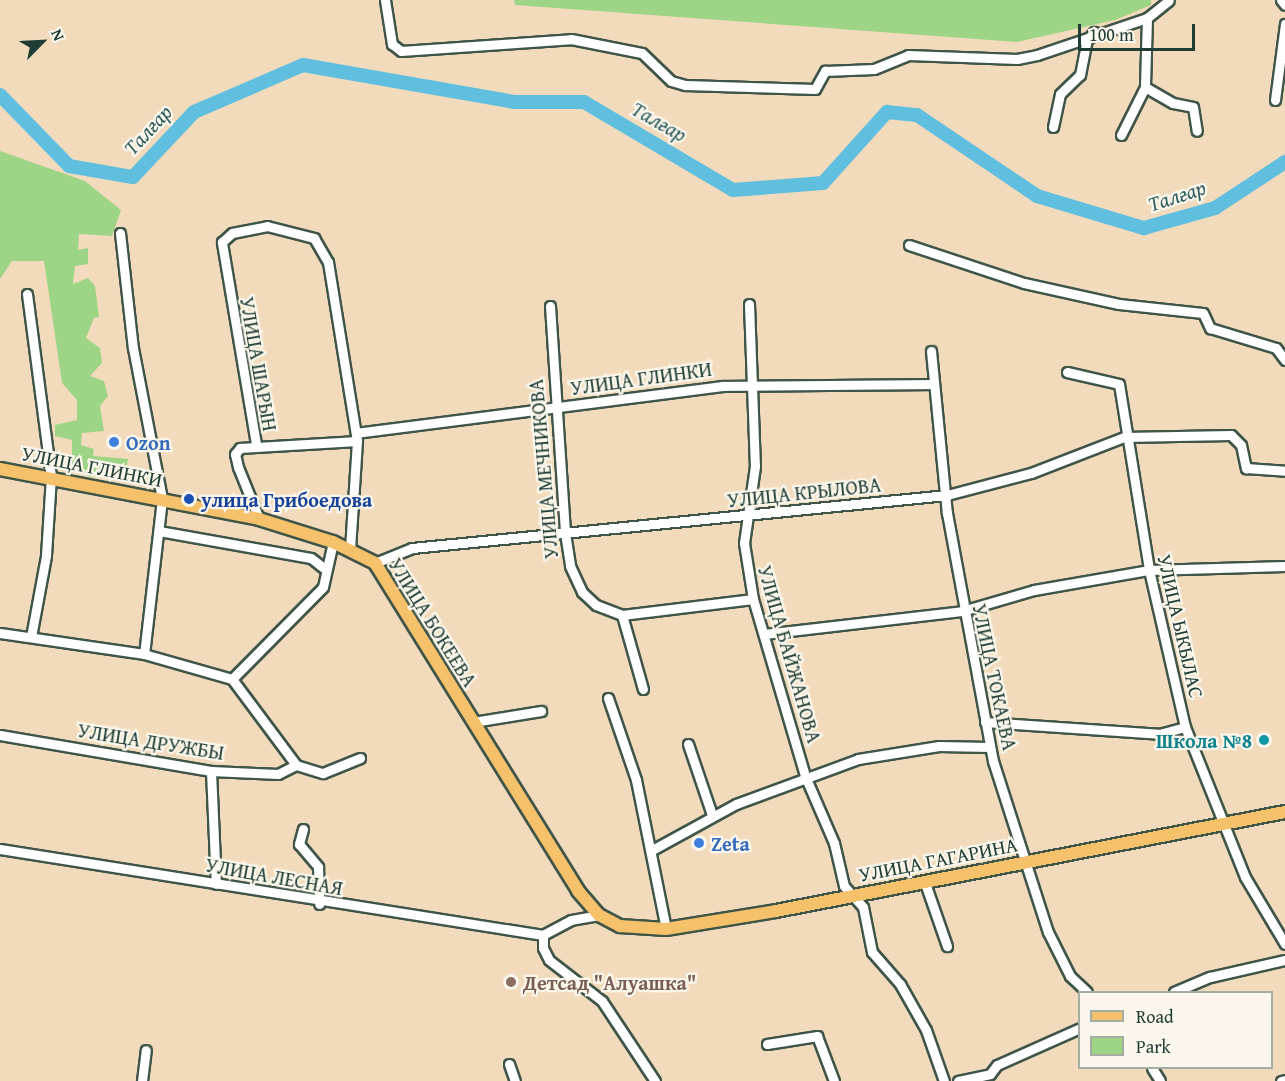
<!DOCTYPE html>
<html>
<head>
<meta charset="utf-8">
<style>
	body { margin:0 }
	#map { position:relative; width:1285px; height:1081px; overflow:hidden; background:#f2dbbc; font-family:"Gentium Book Plus",serif }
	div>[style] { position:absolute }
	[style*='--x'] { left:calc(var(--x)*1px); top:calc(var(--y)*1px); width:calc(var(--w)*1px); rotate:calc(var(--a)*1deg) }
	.green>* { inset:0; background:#9ed485 }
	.river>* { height:14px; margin:-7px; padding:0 7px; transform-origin:7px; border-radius:7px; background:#60bfdf }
	.roads { filter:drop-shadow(2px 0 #3f5548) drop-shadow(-2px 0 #3f5548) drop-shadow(0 2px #3f5548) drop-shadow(0 -2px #3f5548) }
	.minor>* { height:9px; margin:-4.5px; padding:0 4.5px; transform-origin:4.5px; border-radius:4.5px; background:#fff }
	.major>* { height:12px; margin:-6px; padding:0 6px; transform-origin:6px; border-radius:6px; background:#f6c16b }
	.dots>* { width:16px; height:16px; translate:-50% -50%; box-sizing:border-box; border:3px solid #fbf7ec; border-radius:50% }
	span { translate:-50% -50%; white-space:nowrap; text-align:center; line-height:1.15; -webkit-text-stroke:4.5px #fbf7ec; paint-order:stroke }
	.street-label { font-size:20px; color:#1f3d34 }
	.shop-label { font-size:20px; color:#366cbe; font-weight:700 }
	.left { translate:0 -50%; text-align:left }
	.transit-label { font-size:20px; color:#164399; font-weight:700 }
	.culture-label { font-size:20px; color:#0d838f; font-weight:700 }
	.right { translate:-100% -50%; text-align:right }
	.education-label { font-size:20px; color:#785e54; font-weight:700 }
	.water-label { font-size:21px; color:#2f5e5f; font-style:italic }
	.legend { position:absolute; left:1078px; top:991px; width:195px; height:78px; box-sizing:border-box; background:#fbf7ec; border:2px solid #a3ada2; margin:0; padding:8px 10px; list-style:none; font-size:18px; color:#1f3d34 }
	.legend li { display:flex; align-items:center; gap:12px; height:30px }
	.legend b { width:30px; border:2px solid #a3ada2 }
	.north { position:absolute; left:12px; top:12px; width:60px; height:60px; -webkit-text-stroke:4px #fbf7ec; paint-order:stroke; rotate:66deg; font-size:16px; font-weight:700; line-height:24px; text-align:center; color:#1f3d34 }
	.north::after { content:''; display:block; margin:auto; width:21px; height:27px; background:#1f3d34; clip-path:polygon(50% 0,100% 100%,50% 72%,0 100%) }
	.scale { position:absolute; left:1078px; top:24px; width:117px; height:27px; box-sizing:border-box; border:3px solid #1f3d34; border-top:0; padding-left:8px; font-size:18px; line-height:21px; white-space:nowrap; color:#1f3d34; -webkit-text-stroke:4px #fbf7ec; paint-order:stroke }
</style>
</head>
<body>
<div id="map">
	<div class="green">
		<i style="clip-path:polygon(514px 0,1151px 0,1151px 5px,1115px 20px,1017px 42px,515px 5px)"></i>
		<i style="clip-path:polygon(0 151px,85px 181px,121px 210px,112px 236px,79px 234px,78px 250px,88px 248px,88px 264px,75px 266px,73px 284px,88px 278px,95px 286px,99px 317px,94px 318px,86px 338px,100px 348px,102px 363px,90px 376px,104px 381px,108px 396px,100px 406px,104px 431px,82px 433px,81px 445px,94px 449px,93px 456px,128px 459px,126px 471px,90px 477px,72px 465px,72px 440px,55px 436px,55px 425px,77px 420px,77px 400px,62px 383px,44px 261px,12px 261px,0 279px)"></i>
	</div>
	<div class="river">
		<i style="--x:0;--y:95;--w:99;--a:45.8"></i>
		<i style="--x:69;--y:166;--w:65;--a:9.8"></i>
		<i style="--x:133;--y:177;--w:89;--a:-46.8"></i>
		<i style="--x:194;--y:112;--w:119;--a:-23.3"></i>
		<i style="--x:303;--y:65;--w:214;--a:9.9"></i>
		<i style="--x:514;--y:102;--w:70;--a:0"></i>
		<i style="--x:584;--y:102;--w:173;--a:30.6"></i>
		<i style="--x:733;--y:190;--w:90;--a:-4.4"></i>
		<i style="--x:823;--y:183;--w:96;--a:-48"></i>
		<i style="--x:887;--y:112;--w:30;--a:6"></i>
		<i style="--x:917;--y:115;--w:145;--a:34"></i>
		<i style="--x:1037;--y:196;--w:112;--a:16.7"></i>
		<i style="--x:1144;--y:228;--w:74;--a:-15.7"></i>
		<i style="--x:1215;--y:208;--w:84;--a:-33.3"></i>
	</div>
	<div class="roads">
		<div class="minor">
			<i style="--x:385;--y:0;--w:45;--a:81"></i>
			<i style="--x:392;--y:44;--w:11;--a:38"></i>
			<i style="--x:401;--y:51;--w:170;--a:-4"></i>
			<i style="--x:571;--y:39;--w:72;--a:11.2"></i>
			<i style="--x:642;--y:53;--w:40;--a:44"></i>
			<i style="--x:671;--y:81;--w:15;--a:16"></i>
			<i style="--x:685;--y:85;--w:130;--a:1.8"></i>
			<i style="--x:815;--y:89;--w:21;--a:-61"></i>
			<i style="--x:825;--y:71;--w:49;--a:-2.3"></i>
			<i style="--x:874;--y:69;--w:37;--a:-22"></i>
			<i style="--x:908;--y:55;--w:109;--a:2.1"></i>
			<i style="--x:1017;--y:59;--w:20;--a:-11"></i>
			<i style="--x:1037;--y:55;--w:116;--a:-18.6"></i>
			<i style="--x:1147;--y:18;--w:28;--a:-39"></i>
			<i style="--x:1281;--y:0;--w:6;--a:51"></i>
			<i style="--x:1147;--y:18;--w:69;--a:91.7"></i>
			<i style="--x:1145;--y:87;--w:32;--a:30"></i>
			<i style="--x:1173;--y:103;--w:20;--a:11"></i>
			<i style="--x:1193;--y:107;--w:24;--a:81"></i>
			<i style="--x:1275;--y:100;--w:77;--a:-82.5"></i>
			<i style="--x:1053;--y:127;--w:34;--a:-78"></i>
			<i style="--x:1060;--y:94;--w:28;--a:-44"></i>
			<i style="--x:1080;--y:75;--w:36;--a:-79"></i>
			<i style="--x:1087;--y:40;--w:11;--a:-49"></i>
			<i style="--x:1121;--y:135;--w:54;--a:-63.4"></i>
			<i style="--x:120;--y:233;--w:116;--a:83.6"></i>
			<i style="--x:133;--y:348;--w:154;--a:79.1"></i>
			<i style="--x:162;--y:499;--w:156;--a:96.6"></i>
			<i style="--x:909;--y:245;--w:121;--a:18.3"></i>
			<i style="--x:1024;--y:283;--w:97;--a:12.5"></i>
			<i style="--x:1119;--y:304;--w:84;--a:6.1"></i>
			<i style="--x:1203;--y:313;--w:17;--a:65"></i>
			<i style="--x:1210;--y:328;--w:69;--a:16.9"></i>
			<i style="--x:1276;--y:348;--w:15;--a:53"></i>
			<i style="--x:27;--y:294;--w:184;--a:82.5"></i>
			<i style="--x:51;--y:476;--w:80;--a:93.6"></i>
			<i style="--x:46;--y:556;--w:82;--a:100.5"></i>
			<i style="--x:749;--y:304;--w:162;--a:87.9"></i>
			<i style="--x:755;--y:466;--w:78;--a:98.1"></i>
			<i style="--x:744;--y:543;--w:57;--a:80.9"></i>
			<i style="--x:753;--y:599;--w:184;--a:73.6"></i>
			<i style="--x:805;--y:776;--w:73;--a:66.6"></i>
			<i style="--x:834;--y:843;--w:44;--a:76.9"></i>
			<i style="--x:844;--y:886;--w:28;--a:48"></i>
			<i style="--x:863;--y:907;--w:46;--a:78.7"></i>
			<i style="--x:872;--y:952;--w:43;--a:48.8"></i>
			<i style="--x:900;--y:984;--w:53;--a:60.5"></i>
			<i style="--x:926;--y:1030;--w:54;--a:70.6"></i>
			<i style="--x:550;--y:306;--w:227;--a:86.2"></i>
			<i style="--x:565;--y:533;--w:33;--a:81"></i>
			<i style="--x:570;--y:566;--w:29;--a:65"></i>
			<i style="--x:582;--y:592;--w:19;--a:43"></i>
			<i style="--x:596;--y:605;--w:28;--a:21"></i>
			<i style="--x:622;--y:615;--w:132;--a:-7"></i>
			<i style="--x:931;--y:351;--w:163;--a:84.4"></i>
			<i style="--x:947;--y:513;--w:252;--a:79.5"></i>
			<i style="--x:993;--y:761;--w:180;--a:72.2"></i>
			<i style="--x:1048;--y:932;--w:49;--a:63.4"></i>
			<i style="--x:1070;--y:976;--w:23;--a:43"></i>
			<i style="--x:1067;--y:372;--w:53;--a:13"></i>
			<i style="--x:1119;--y:384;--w:188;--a:80.8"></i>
			<i style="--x:1149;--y:570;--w:161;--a:77.1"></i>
			<i style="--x:1185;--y:727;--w:162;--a:68.2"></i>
			<i style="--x:1245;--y:877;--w:78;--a:59.2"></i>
			<i style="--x:356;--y:433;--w:369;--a:-7.3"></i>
			<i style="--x:722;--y:386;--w:211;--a:-0.5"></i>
			<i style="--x:256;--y:444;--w:205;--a:-99.6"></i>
			<i style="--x:222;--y:242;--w:13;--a:-42"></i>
			<i style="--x:232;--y:233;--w:36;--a:-11"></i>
			<i style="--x:267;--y:226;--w:49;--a:14.3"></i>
			<i style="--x:314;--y:238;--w:28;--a:60"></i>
			<i style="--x:328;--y:262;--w:181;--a:80.8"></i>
			<i style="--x:357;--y:441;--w:108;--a:93.7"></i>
			<i style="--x:259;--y:519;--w:56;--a:-112"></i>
			<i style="--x:238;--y:467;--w:13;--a:-103"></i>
			<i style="--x:235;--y:454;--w:8;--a:-50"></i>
			<i style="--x:240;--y:448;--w:117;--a:-3.4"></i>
			<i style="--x:159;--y:531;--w:154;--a:10.1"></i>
			<i style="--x:311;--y:558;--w:18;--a:38"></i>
			<i style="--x:375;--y:563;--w:40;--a:-22"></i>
			<i style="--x:412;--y:548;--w:538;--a:-5.66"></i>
			<i style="--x:947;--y:495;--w:87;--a:-14.7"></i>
			<i style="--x:1031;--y:473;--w:100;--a:-21.2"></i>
			<i style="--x:1124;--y:437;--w:107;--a:-1.1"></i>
			<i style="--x:1231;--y:435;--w:14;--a:45"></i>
			<i style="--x:1241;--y:445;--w:24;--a:78"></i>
			<i style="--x:1246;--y:468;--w:39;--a:4"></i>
			<i style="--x:622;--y:615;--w:77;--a:74.2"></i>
			<i style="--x:0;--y:633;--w:146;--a:8.3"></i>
			<i style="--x:144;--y:654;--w:91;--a:15.9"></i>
			<i style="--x:232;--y:679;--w:107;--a:53.3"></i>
			<i style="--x:296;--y:765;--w:28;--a:17"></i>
			<i style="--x:323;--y:773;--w:40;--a:-22"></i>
			<i style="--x:764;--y:634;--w:199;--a:-6.6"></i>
			<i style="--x:962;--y:611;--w:75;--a:-16.3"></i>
			<i style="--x:1034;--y:590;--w:117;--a:-9.9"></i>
			<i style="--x:1149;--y:570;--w:136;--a:-1.7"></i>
			<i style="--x:232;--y:679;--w:129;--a:-45.3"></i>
			<i style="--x:323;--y:587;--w:46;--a:-77.5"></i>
			<i style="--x:608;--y:698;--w:87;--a:71.1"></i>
			<i style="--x:636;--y:780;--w:152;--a:78.6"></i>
			<i style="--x:473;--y:722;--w:69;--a:-9.2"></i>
			<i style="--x:985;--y:722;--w:174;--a:3.9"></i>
			<i style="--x:1159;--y:734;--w:27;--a:-15"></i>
			<i style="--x:0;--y:735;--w:214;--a:9.7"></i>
			<i style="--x:211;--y:771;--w:67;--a:2.6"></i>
			<i style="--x:278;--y:774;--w:20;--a:-27"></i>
			<i style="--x:688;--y:744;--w:75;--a:71.3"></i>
			<i style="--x:211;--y:771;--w:113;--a:87.5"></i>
			<i style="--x:303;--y:829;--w:16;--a:105"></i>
			<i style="--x:299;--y:844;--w:30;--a:50"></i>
			<i style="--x:318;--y:867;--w:37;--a:88"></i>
			<i style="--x:0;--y:849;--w:550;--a:9"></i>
			<i style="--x:652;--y:850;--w:96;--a:-28.7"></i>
			<i style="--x:736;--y:804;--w:130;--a:-20.2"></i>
			<i style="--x:858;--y:759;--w:82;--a:-9.1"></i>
			<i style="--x:939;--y:746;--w:51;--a:1.1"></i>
			<i style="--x:925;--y:883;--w:67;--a:70.8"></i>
			<i style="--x:599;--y:915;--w:28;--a:170"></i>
			<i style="--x:571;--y:920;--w:32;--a:152"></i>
			<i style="--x:543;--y:935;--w:13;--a:90"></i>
			<i style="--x:543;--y:948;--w:13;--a:63"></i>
			<i style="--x:549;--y:960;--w:67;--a:37.7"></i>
			<i style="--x:602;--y:1001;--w:96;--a:56.5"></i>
			<i style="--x:1174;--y:992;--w:39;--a:-23"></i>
			<i style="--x:1210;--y:977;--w:77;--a:-12.8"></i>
			<i style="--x:767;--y:1044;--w:51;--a:-9.1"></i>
			<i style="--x:817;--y:1036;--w:48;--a:69.3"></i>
			<i style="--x:509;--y:1064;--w:18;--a:71"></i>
			<i style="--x:1152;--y:1068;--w:15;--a:58"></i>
			<i style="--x:142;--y:1081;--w:31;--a:-83"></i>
			<i style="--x:958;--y:1081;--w:33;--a:-12"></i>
			<i style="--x:990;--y:1074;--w:11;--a:-52"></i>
			<i style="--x:997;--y:1065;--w:91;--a:-24"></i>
			<i style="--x:1281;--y:1081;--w:4;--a:-14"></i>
		</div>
		<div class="major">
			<i style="--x:0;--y:469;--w:264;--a:10.9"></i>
			<i style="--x:259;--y:519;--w:77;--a:17.3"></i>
			<i style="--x:333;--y:542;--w:47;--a:26.6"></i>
			<i style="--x:375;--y:563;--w:386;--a:58.2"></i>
			<i style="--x:578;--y:891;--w:32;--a:49"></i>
			<i style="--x:599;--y:915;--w:24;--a:28"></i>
			<i style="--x:620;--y:926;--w:46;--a:3.7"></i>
			<i style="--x:666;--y:929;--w:111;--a:-9.3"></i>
			<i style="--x:776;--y:911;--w:519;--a:-11.01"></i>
		</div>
	</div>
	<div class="dots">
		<i style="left:114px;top:442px;background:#3f7fe0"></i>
		<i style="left:189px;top:499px;background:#1a4fb4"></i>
		<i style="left:1264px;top:740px;background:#0f9aa8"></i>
		<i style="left:699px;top:843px;background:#3f7fe0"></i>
		<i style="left:511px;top:982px;background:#8d6e63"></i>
	</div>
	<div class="street-label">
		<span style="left:259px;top:364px;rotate:80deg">УЛИЦА ШАРЫН</span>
		<span style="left:641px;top:378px;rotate:-8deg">УЛИЦА ГЛИНКИ</span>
		<span style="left:92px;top:466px;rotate:11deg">УЛИЦА ГЛИНКИ</span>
		<span style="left:543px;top:469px;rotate:-95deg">УЛИЦА МЕЧНИКОВА</span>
		<span style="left:804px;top:492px;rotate:-6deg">УЛИЦА КРЫЛОВА</span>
		<span style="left:433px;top:622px;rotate:58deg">УЛИЦА БОКЕЕВА</span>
		<span style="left:1181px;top:626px;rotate:77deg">УЛИЦА ЫКЫЛАС</span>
		<span style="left:790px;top:654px;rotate:74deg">УЛИЦА БАЙЖАНОВА</span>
		<span style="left:995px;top:677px;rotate:78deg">УЛИЦА ТОКАЕВА</span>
		<span style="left:151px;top:741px;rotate:9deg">УЛИЦА ДРУЖБЫ</span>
		<span style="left:938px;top:859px;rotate:-11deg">УЛИЦА ГАГАРИНА</span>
		<span style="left:274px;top:876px;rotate:10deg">УЛИЦА ЛЕСНАЯ</span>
	</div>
	<div class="shop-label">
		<span class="left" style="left:126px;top:442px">Ozon</span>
		<span class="left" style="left:711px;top:843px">Zeta</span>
	</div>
	<div class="transit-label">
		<span class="left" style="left:201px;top:499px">улица Грибоедова</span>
	</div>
	<div class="culture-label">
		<span class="right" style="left:1252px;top:740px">Школа №8</span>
	</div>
	<div class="education-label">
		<span class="left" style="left:523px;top:982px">Детсад "Алуашка"</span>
	</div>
	<div class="water-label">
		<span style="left:659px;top:122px;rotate:30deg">Талғар</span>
		<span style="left:148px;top:130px;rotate:-47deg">Талғар</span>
		<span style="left:1177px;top:196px;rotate:-18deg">Талғар</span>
	</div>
	<ul class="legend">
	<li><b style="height:8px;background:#f6c16b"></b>Road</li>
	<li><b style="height:16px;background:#9ed485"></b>Park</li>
	</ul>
	<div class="north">N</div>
	<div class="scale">100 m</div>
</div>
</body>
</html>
